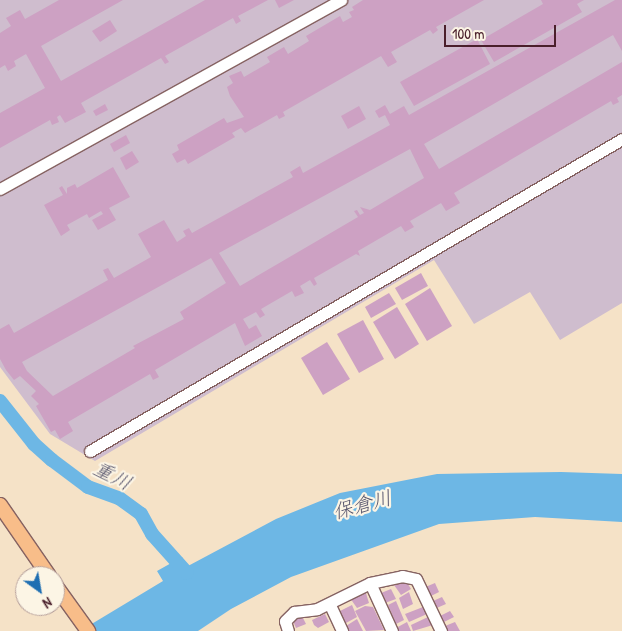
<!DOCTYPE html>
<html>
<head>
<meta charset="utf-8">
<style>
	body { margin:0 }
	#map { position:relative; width:622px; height:631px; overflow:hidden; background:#f5e2c7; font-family:"Patrick Hand","Klee One",sans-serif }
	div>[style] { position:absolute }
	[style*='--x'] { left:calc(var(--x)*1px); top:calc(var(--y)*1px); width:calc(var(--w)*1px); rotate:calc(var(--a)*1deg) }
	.industrial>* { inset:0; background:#cfbdce }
	.water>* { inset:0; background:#6db7e5 }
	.river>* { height:14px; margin:-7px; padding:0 7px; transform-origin:7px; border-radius:7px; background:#6db7e5 }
	.building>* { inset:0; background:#cda1c3 }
	.roads { filter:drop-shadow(1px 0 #866362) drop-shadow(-1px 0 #866362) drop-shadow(0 1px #866362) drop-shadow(0 -1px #866362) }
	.minor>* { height:11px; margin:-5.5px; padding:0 5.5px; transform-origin:5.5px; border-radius:5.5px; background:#fff }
	.major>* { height:14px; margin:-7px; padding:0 7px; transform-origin:7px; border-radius:7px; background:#f8bd89 }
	span { translate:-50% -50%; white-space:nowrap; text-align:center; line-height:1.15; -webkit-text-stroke:4.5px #fcf5e5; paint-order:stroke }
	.water-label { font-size:20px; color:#56546c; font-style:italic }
	.north { position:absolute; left:15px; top:566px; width:50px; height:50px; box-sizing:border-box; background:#fcf5e5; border:1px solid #b59f9b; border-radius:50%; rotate:148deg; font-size:14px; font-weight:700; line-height:20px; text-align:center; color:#4a1f2b }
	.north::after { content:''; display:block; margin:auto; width:18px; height:22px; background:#1f6fb2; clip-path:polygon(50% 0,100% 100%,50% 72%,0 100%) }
	.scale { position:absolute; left:444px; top:25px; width:112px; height:22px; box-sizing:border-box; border:2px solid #4a1f2b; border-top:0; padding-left:6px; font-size:15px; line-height:18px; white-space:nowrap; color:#4a1f2b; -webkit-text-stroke:4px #fcf5e5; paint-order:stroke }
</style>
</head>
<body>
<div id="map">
	<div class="industrial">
		<i style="clip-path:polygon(0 0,622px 0,622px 303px,560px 340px,530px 292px,474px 324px,434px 260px,95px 461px,50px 434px,0 367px)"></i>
	</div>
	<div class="water">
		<i style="clip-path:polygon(561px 472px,622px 474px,622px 522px,535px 517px,439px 524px,291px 577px,231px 609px,198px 631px,80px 631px,163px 581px,157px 571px,182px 557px,188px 566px,276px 519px,340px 493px,437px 474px)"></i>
	</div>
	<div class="river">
		<i style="--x:0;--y:401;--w:55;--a:51.7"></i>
		<i style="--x:34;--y:444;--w:24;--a:42"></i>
		<i style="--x:52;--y:460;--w:45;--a:36.9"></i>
		<i style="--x:88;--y:487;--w:33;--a:20"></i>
		<i style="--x:119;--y:498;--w:27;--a:36"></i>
		<i style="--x:141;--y:514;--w:23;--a:61"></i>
		<i style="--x:152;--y:534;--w:52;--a:48.1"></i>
	</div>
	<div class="building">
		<i style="clip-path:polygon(59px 0,123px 0,41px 46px,61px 81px,205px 0,268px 0,238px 16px,241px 21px,236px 24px,233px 18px,165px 56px,169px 62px,165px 64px,161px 58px,81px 103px,86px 112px,65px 123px,60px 115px,57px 117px,59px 122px,52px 125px,50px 120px,0 148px,0 113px,45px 88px,26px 54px,14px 61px,16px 66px,8px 71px,5px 65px,0 68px,0 33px,11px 26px,6px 18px,20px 10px,25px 19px)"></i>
		<i style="clip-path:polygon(275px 0,294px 0,279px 8px)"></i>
		<i style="clip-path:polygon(363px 0,484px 0,436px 27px,438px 30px,433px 34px,430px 30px,391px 52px,397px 62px,388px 67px,381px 56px,283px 112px,285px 116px,279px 119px,277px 115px,245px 133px,241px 128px,232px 133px,235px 137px,188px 164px,185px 159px,177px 163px,172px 154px,179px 150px,177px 145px,224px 118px,227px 123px,244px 117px,230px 96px,227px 87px,233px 83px,229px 76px,241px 71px,244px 77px,270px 62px,267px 57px,284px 47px,288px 54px,309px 41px,306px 36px,340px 16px,343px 22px,352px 17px,349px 12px,354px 10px,352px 7px)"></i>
		<i style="clip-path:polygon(541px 0,584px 0,577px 4px,582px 12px,494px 62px,481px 40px,543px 4px)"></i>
		<i style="clip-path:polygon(evenodd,615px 0,622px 0,622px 51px,613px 35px,424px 144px,439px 169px,622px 62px,622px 95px,617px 98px,619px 102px,613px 105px,611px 101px,454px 193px,460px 203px,446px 211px,441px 203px,410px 221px,414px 227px,405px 232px,401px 226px,358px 251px,360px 256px,356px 254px,314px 278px,317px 284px,314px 286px,310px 280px,300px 286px,304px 293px,295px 297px,292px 291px,261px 309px,265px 315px,260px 318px,256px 312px,243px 319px,249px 329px,256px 325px,262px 336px,245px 346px,235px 323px,155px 370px,159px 377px,153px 380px,150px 374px,68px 422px,73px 431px,60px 439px,55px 430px,51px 432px,36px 406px,39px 404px,31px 396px,36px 391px,20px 376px,14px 380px,6px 370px,0 359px,0 329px,9px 324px,14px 333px,108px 280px,103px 270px,108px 268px,114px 278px,151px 257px,138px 234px,164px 220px,177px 242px,186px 236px,183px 231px,189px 228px,192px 233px,293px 177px,290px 172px,300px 166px,303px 173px,390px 125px,385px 115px,379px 118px,375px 111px,385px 105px,390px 114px,404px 106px,409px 115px,615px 0,410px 149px,424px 178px,370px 210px,360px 207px,364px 213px,360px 215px,357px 210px,354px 211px,358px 217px,240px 286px,219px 253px,410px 149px,615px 0,211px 258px,226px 283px,180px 312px,184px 319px,133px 346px,135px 348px,53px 396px,27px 371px,22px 362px,211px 258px)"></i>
		<i style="clip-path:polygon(110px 20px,117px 31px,100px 42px,92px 31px)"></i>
		<i style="clip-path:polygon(477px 39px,490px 64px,414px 106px,400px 82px)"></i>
		<i style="clip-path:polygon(105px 104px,108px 110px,96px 116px,93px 111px)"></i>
		<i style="clip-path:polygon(359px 106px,366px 119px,348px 129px,341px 116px)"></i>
		<i style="clip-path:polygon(126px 135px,130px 143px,114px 152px,110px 144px)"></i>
		<i style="clip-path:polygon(132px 151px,139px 162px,126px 170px,120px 158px)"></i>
		<i style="clip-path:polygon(113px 167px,130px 197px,109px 208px,116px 220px,98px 230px,92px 220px,103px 214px,101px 211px,89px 218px,87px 214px,67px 225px,70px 230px,61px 236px,44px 205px,63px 195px,59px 188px,62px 186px,67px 194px,67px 188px,75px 184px,77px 188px)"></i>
		<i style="clip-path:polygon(421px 273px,428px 286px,402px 300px,395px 288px)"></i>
		<i style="clip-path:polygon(430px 288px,452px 326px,427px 341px,405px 304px)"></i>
		<i style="clip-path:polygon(389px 293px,396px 304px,371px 318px,365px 307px)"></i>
		<i style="clip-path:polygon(397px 307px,419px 344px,395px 359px,373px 322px)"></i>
		<i style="clip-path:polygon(363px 320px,384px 359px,359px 373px,337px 334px)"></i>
		<i style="clip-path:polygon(327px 342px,350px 379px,323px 395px,301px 358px)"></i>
		<i style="clip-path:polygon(406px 581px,411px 589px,401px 595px,392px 582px)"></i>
		<i style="clip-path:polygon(435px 583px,439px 592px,431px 596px,425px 594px,423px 588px)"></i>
		<i style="clip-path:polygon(391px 589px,396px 599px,382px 604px,381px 593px)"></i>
		<i style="clip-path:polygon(365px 590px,369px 603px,357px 608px,350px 598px)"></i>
		<i style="clip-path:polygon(409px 592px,413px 604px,403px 609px,399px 598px)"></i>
		<i style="clip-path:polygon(442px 597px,446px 604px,432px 610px,433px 601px)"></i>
		<i style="clip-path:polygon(396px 601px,404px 620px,396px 624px,388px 605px)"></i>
		<i style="clip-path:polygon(352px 605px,357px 617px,346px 623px,338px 612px)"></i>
		<i style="clip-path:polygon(365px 606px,373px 607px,384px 630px,366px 631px,355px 611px)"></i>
		<i style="clip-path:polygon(423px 607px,427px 614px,409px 622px,405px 614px)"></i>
		<i style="clip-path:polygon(450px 611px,454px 617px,442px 623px,438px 617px)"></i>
		<i style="clip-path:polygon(300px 612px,306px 624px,296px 628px,293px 621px)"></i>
		<i style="clip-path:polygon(325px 614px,329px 622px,318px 628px,314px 625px,312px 620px)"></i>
		<i style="clip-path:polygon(428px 617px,433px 625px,413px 631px,411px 625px)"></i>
		<i style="clip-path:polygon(357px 619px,363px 631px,348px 631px,346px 626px)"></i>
		<i style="clip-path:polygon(407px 622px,411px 631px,398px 631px,396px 628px)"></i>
		<i style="clip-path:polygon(455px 622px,460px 631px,446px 631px,445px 626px)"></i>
	</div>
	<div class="roads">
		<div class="minor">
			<i style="--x:0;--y:189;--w:390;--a:-29"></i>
			<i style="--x:90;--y:451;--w:617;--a:-30.39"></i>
			<i style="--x:370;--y:583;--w:53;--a:65.4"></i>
			<i style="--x:330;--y:605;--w:29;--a:65"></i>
			<i style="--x:288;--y:631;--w:10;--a:-107"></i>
			<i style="--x:285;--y:621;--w:13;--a:-45"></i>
			<i style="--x:294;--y:612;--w:23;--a:-7"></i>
			<i style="--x:317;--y:609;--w:59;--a:-26.1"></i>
			<i style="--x:370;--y:583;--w:33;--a:-12"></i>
			<i style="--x:402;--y:576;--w:14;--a:12"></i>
			<i style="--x:416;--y:579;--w:58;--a:64.3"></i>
		</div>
		<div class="major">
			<i style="--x:0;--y:505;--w:86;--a:55.4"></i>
			<i style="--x:55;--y:585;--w:57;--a:54.3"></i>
		</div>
	</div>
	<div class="water-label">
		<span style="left:113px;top:475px;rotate:27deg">重川</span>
		<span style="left:362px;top:504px;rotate:-15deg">保倉川</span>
	</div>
	<div class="north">N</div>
	<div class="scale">100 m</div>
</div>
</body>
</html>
